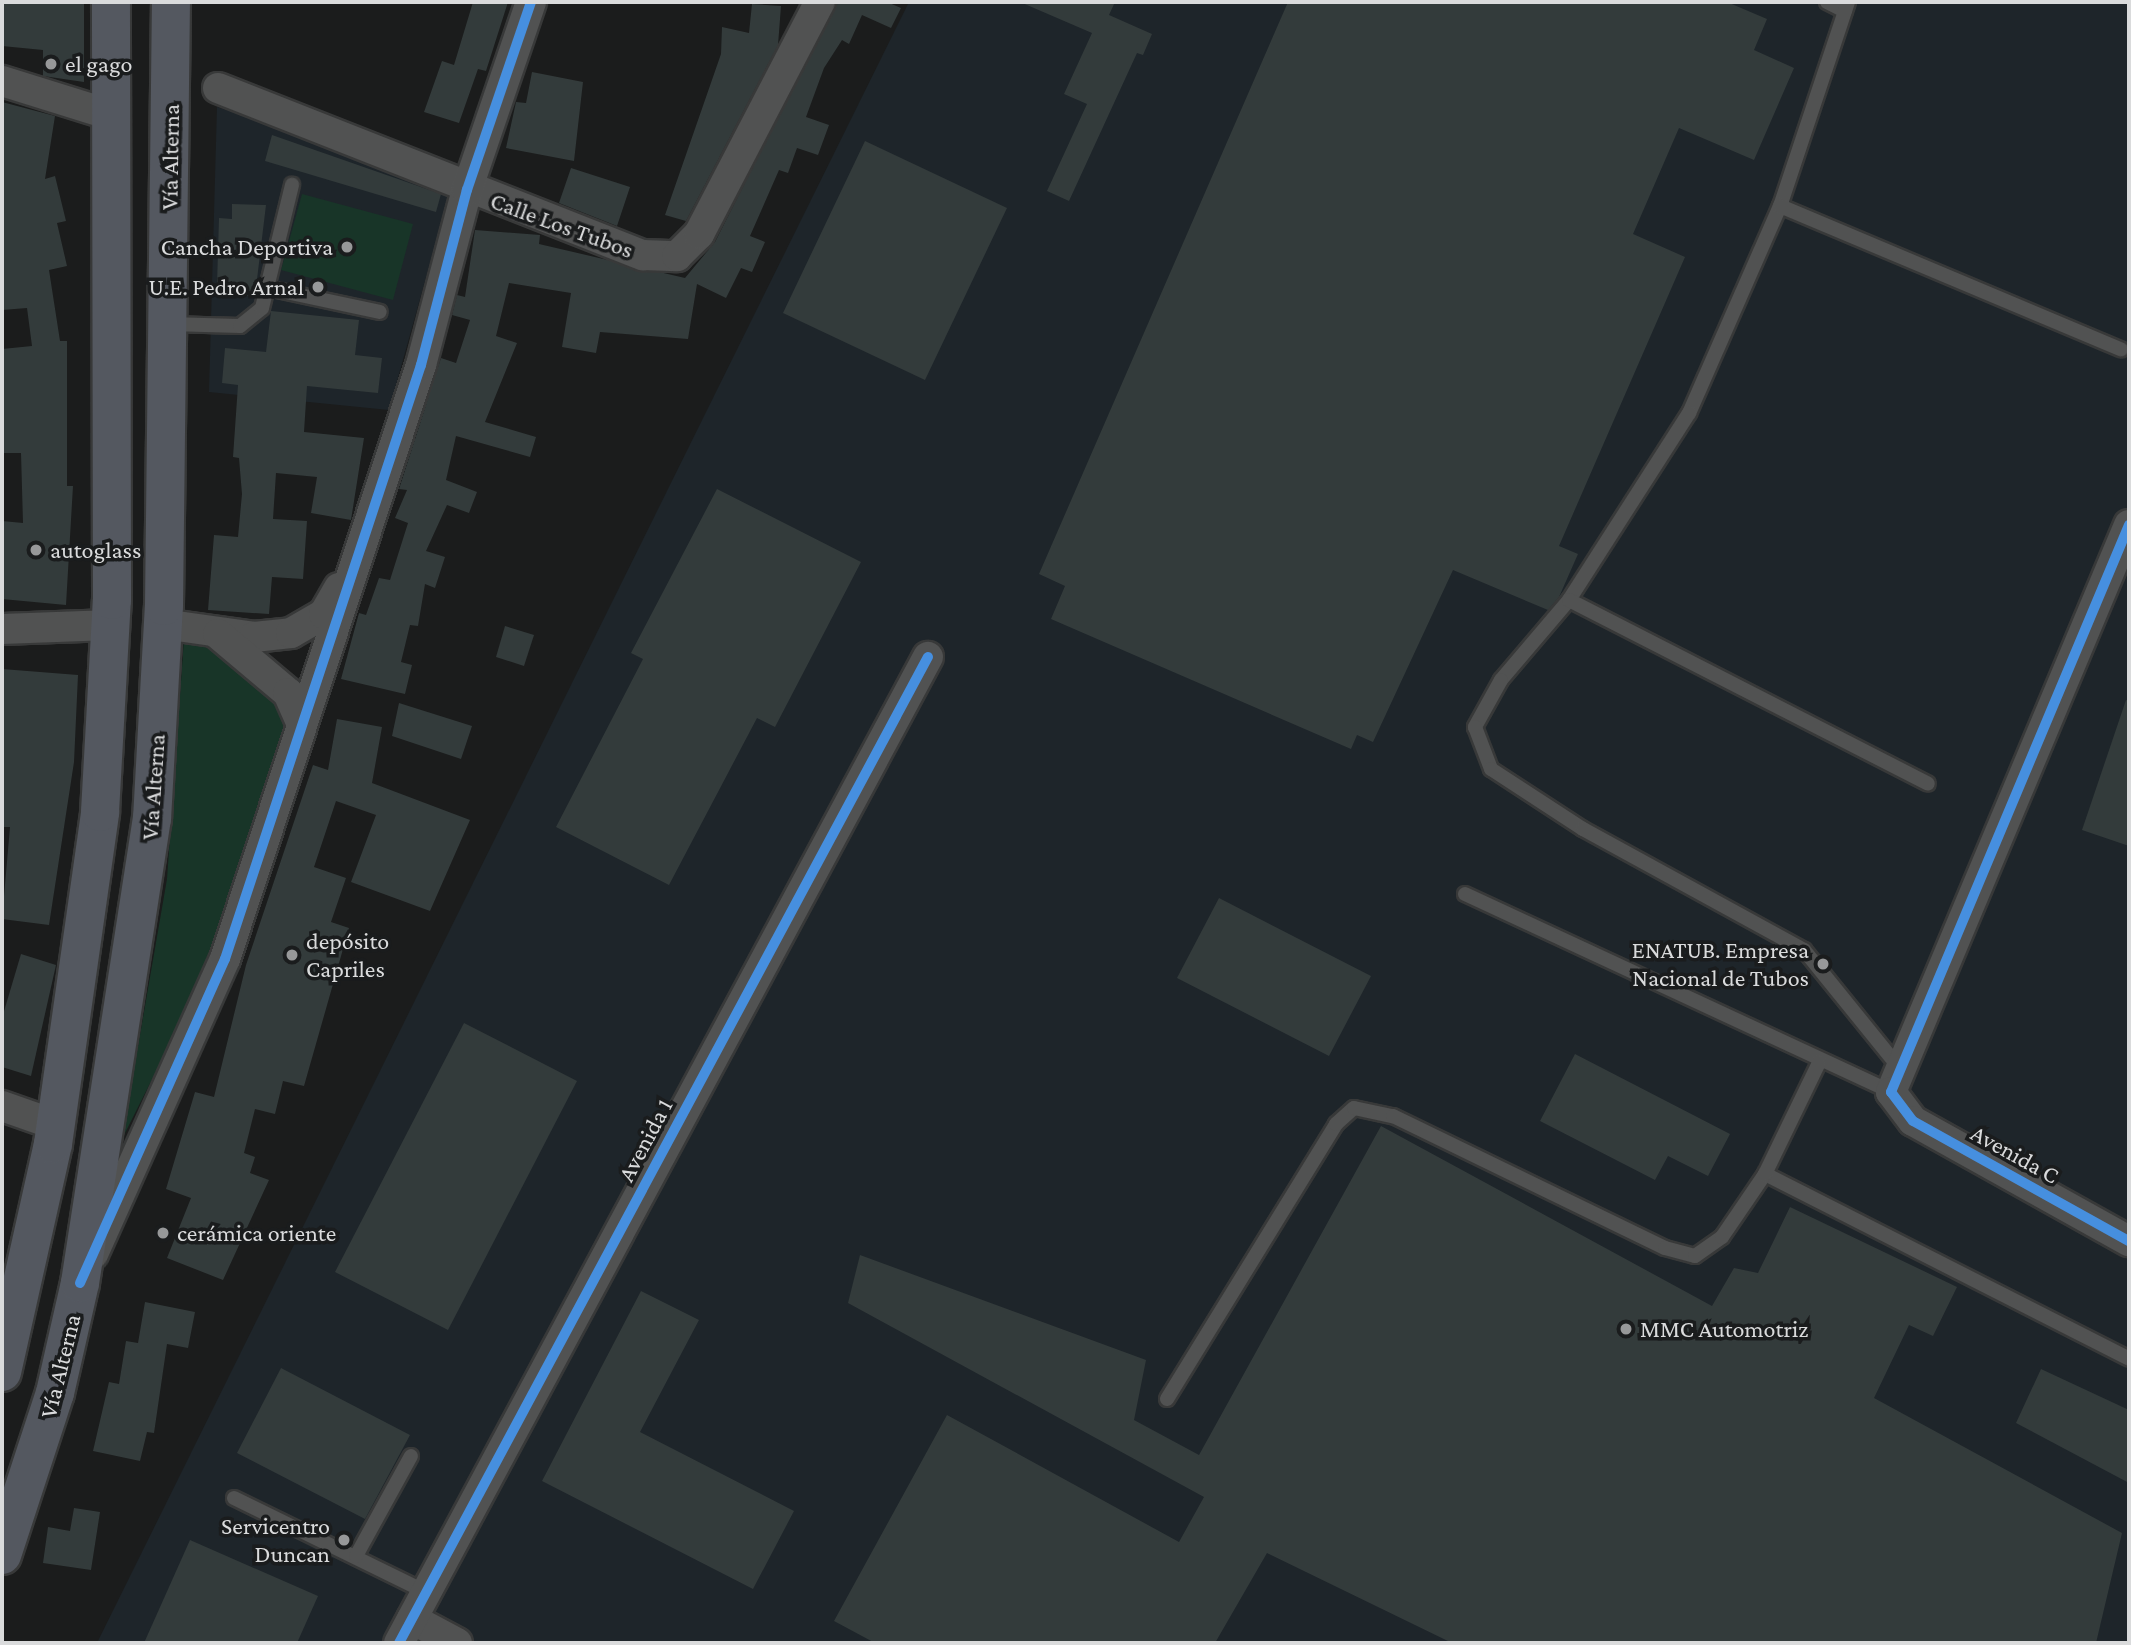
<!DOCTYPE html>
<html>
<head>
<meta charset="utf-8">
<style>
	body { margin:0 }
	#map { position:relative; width:2131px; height:1645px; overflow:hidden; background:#1b1c1c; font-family:"Crimson Pro",serif }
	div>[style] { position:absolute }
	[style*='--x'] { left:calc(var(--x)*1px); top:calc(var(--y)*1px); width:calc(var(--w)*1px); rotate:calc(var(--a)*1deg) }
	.built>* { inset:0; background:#1e252a }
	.green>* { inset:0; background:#183528 }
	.building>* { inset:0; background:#333b3b }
	.roads { filter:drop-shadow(2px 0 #383939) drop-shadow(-2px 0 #383939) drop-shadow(0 2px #383939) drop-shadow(0 -2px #383939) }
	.service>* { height:14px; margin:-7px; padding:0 7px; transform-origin:7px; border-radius:7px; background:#515252 }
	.minor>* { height:30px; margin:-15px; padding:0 15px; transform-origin:15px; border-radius:15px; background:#515252 }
	.trunk>* { height:38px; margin:-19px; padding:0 19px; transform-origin:19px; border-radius:19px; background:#545860 }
	.cycleway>* { height:10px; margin:-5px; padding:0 5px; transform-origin:5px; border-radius:5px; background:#468fdf }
	.dots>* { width:19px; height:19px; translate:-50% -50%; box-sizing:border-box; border:4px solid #1a1c1d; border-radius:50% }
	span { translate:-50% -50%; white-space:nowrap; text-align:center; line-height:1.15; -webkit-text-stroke:7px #1a1c1d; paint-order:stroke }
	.poi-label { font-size:24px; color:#dadbdc }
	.left { translate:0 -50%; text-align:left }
	.right { translate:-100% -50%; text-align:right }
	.street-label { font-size:24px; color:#dadbdc }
	.frame { position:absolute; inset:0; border:4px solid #dadbdc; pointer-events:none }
</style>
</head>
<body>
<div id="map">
	<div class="built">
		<i style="clip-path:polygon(909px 2px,2129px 2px,2129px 1643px,97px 1643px)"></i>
		<i style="clip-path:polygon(217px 107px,453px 181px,389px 410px,209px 392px)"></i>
	</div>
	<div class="green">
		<i style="clip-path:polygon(302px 194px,413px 224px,393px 300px,281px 270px)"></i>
		<i style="clip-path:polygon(184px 639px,215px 651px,274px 698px,290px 723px,198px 988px,122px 1139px,167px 879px)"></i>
	</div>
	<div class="building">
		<i style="clip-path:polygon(2px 2px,84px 2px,84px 82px,43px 76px,43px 50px,2px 46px)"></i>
		<i style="clip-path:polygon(473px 2px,508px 2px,486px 71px,478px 69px,459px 123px,424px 112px,442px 61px,454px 65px)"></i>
		<i style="clip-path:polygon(837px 2px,887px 2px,901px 8px,891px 28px,862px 15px,849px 44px,842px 40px,824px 68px,806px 117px,829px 125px,818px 155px,797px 148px,788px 173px,779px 170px,750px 236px,765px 242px,752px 272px,741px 268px,726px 298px,697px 284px,688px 339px,600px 332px,596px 353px,562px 347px,571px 293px,509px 283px,496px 336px,517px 343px,485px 422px,536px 437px,530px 457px,456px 436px,446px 480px,477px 492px,469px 513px,447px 505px,426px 551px,445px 557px,435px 588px,425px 584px,418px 626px,410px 625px,401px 662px,412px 665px,405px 694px,341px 679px,359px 613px,366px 615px,379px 578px,390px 580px,408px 523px,395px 518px,407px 490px,399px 489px,441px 358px,456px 363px,470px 320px,452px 315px,457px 295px,465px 297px,475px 230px,540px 235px,539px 244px,685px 278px,715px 242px)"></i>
		<i style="clip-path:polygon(1020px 2px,1115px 2px,1109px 15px,1152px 34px,1143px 55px,1137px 53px,1069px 201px,1047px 191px,1087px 104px,1064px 94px,1092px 33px)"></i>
		<i style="clip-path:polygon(1288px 2px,1727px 2px,1767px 19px,1754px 50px,1794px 68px,1754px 160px,1679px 128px,1633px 234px,1685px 257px,1559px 546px,1578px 554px,1559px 597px,1548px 610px,1453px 570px,1373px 742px,1357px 735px,1351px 749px,1051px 619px,1065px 586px,1039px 574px)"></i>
		<i style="clip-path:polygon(752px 4px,781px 6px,778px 45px,686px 221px,665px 215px,721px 54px,722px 27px,749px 33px)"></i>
		<i style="clip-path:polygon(532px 72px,583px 82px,574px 161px,506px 148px,516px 102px,526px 103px)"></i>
		<i style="clip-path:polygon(2px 102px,55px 116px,45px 179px,55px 176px,66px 221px,57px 223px,67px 266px,49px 270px,60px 341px,67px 341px,67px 486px,73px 486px,66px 605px,2px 599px,2px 521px,23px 523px,21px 453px,2px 453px,2px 349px,32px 346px,27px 308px,2px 310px)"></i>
		<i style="clip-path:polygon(272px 135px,441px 194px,436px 212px,265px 161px)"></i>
		<i style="clip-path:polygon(865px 141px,1007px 208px,925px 380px,783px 313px)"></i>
		<i style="clip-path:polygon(571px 168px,630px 187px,617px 226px,559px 203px)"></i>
		<i style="clip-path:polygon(232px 204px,266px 205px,255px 296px,232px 296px,232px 285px,217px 285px,219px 218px,232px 219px)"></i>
		<i style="clip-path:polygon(271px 311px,359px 320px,355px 355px,382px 358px,378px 393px,307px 386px,304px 432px,364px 438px,351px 520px,311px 513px,317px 477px,276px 473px,273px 519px,307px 521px,303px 579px,272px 577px,269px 614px,208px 610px,214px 535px,238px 537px,242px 494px,239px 458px,233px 457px,238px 385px,222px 383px,225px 348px,266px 352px)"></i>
		<i style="clip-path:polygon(717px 489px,861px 562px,775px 727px,757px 718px,669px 885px,556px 827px,643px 659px,631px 653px)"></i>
		<i style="clip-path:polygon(505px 626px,534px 635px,524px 666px,496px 657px)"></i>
		<i style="clip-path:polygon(2px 669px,78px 675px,74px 762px,49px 925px,2px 919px,10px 827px,2px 827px)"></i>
		<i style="clip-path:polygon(2126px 700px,2129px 701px,2129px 846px,2082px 830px)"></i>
		<i style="clip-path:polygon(399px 703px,472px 726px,461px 759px,392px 736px)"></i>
		<i style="clip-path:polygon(337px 719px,382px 727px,372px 783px,470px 820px,430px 911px,351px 882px,376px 815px,336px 801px,314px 867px,346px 878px,331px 922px,349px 928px,304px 1086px,283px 1081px,275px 1114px,255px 1109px,244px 1153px,255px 1157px,250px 1173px,269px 1180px,223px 1280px,167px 1258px,191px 1198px,166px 1189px,195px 1092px,214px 1097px,246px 965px,313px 765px,328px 770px)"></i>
		<i style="clip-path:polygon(1219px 898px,1371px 976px,1329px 1056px,1177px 978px)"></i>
		<i style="clip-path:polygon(21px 954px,56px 965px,31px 1076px,2px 1067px,2px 1018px)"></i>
		<i style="clip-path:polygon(464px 1023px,577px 1081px,448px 1330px,335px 1272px)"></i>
		<i style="clip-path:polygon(1575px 1054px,1730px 1134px,1708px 1176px,1668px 1156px,1655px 1180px,1540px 1121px)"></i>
		<i style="clip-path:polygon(1381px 1126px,1712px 1306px,1734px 1268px,1758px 1273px,1790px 1207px,1957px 1287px,1933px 1336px,1909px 1325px,1874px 1398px,2122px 1533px,2096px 1643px,1452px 1643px,1267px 1553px,1215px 1643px,875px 1643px,834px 1621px,947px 1415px,1179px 1542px,1204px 1497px,848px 1303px,860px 1255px,1146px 1360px,1134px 1420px,1199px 1455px)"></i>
		<i style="clip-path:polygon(641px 1291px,699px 1320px,640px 1432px,794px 1511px,753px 1589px,542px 1481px)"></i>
		<i style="clip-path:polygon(145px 1302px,195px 1312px,188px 1348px,167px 1344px,154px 1433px,147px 1432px,140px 1461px,93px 1451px,109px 1382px,119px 1384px,126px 1341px,138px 1343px)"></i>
		<i style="clip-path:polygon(281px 1368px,410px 1435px,365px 1519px,237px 1453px)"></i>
		<i style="clip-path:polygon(2041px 1369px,2129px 1410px,2129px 1483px,2016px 1423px)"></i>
		<i style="clip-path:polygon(74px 1508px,100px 1512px,91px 1570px,43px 1563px,48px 1527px,70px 1531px)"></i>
		<i style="clip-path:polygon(190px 1540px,318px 1596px,297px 1643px,144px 1643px)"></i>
	</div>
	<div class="roads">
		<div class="service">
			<i style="--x:1827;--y:2;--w:20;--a:27"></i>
			<i style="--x:1848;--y:2;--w:215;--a:108.4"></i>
			<i style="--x:1780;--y:206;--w:226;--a:113.7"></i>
			<i style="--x:1689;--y:413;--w:222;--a:122.7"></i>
			<i style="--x:1569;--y:600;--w:105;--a:130.4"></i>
			<i style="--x:1501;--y:680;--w:54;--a:119"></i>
			<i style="--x:1475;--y:727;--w:45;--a:69.1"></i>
			<i style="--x:1491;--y:769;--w:110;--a:33.1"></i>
			<i style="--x:1583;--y:829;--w:252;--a:28.7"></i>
			<i style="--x:1804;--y:950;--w:149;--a:51"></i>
			<i style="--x:1780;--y:206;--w:370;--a:22.8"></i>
			<i style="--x:272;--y:289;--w:110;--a:12"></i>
			<i style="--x:169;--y:324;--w:71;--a:1.6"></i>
			<i style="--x:240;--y:326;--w:28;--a:-39"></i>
			<i style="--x:262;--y:308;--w:127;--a:-76.3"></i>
			<i style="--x:1569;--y:600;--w:403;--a:27.1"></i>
			<i style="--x:1465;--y:894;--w:470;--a:24.9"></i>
			<i style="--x:1765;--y:1174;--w:408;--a:26.9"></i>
			<i style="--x:1167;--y:1399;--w:323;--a:-58.4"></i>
			<i style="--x:1336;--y:1124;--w:24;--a:-42"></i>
			<i style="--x:1354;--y:1108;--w:40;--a:12"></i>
			<i style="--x:1393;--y:1116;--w:302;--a:25.9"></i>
			<i style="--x:1665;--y:1248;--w:31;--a:15"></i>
			<i style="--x:1695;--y:1256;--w:33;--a:-35"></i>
			<i style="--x:1722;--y:1237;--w:76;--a:-55.7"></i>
			<i style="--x:1765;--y:1174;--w:123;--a:-64.1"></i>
			<i style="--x:234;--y:1498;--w:214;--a:26.1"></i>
			<i style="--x:356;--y:1556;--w:114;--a:-61.2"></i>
		</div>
		<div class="minor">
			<i style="--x:2;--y:81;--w:114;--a:17.3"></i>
			<i style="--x:218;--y:88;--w:457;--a:21.5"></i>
			<i style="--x:643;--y:255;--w:34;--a:2"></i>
			<i style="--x:677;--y:256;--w:31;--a:-45"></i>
			<i style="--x:699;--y:234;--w:262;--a:-62.5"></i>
			<i style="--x:2129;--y:525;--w:615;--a:112.77"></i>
			<i style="--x:1891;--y:1092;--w:36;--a:53"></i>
			<i style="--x:1913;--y:1121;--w:247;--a:29.1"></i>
			<i style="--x:163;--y:624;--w:92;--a:8.1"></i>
			<i style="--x:254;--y:637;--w:37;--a:-6"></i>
			<i style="--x:291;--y:633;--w:38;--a:-30"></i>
			<i style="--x:324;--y:614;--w:30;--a:-60"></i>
			<i style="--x:2;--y:629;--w:109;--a:-2.1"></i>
			<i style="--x:218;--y:634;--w:92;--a:40.1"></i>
			<i style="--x:288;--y:693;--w:34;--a:66"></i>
			<i style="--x:2;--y:1106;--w:57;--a:19.4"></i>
			<i style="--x:93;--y:1254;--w:323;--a:-65.9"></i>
			<i style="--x:225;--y:959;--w:626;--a:-71.74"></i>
			<i style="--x:421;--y:365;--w:181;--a:-75.3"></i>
			<i style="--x:467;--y:190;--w:199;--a:-71.2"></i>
			<i style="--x:412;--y:1619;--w:51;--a:28.1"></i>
			<i style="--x:399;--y:1643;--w:1119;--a:-61.79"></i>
		</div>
		<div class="trunk">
			<i style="--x:2;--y:1372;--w:234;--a:-77.4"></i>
			<i style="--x:53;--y:1144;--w:335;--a:-81.9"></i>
			<i style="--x:100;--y:812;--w:212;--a:-86.8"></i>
			<i style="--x:112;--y:600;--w:598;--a:-90.1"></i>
			<i style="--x:2;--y:1555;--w:170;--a:-71.9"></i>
			<i style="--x:55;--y:1393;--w:113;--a:-77.2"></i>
			<i style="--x:80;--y:1283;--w:470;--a:-81.2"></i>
			<i style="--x:152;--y:819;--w:213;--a:-86.8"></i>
			<i style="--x:164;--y:606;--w:604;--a:-89.34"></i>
		</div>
	</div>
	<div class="cycleway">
		<i style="--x:2129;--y:525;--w:615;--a:112.77"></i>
		<i style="--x:1891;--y:1092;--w:36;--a:53"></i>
		<i style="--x:1913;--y:1121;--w:247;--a:29.1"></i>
		<i style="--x:80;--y:1283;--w:355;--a:-65.9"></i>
		<i style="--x:225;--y:959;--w:626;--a:-71.74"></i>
		<i style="--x:421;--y:365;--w:181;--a:-75.3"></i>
		<i style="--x:467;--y:190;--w:199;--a:-71.2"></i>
		<i style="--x:399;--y:1643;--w:1119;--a:-61.79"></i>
	</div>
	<div class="dots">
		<i style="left:51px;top:64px;background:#979899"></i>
		<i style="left:347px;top:247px;background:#979899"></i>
		<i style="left:318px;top:287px;background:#979899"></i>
		<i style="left:36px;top:550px;background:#979899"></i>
		<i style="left:292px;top:955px;background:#979899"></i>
		<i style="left:1823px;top:964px;background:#979899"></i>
		<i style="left:163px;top:1233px;background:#979899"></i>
		<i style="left:1626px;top:1329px;background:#979899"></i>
		<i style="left:344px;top:1540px;background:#979899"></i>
	</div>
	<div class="poi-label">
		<span class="left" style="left:65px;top:64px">el gago</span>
		<span class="right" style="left:333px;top:247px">Cancha Deportiva</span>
		<span class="right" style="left:304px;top:287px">U.E. Pedro Arnal</span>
		<span class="left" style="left:50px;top:550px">autoglass</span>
		<span class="left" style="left:306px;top:955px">depósito<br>Capriles</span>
		<span class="right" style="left:1809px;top:964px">ENATUB. Empresa<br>Nacional de Tubos</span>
		<span class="left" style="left:177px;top:1233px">cerámica oriente</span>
		<span class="left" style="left:1640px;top:1329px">MMC Automotriz</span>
		<span class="right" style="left:330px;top:1540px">Servicentro<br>Duncan</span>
	</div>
	<div class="street-label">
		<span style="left:170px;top:157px;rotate:-89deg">Vía Alterna</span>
		<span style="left:562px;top:225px;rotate:20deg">Calle Los Tubos</span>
		<span style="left:153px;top:787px;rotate:-86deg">Vía Alterna</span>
		<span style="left:645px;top:1140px;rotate:-62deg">Avenida 1</span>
		<span style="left:2015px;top:1154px;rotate:29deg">Avenida C</span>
		<span style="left:60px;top:1366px;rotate:-76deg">Vía Alterna</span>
	</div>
	<div class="frame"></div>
</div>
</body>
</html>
